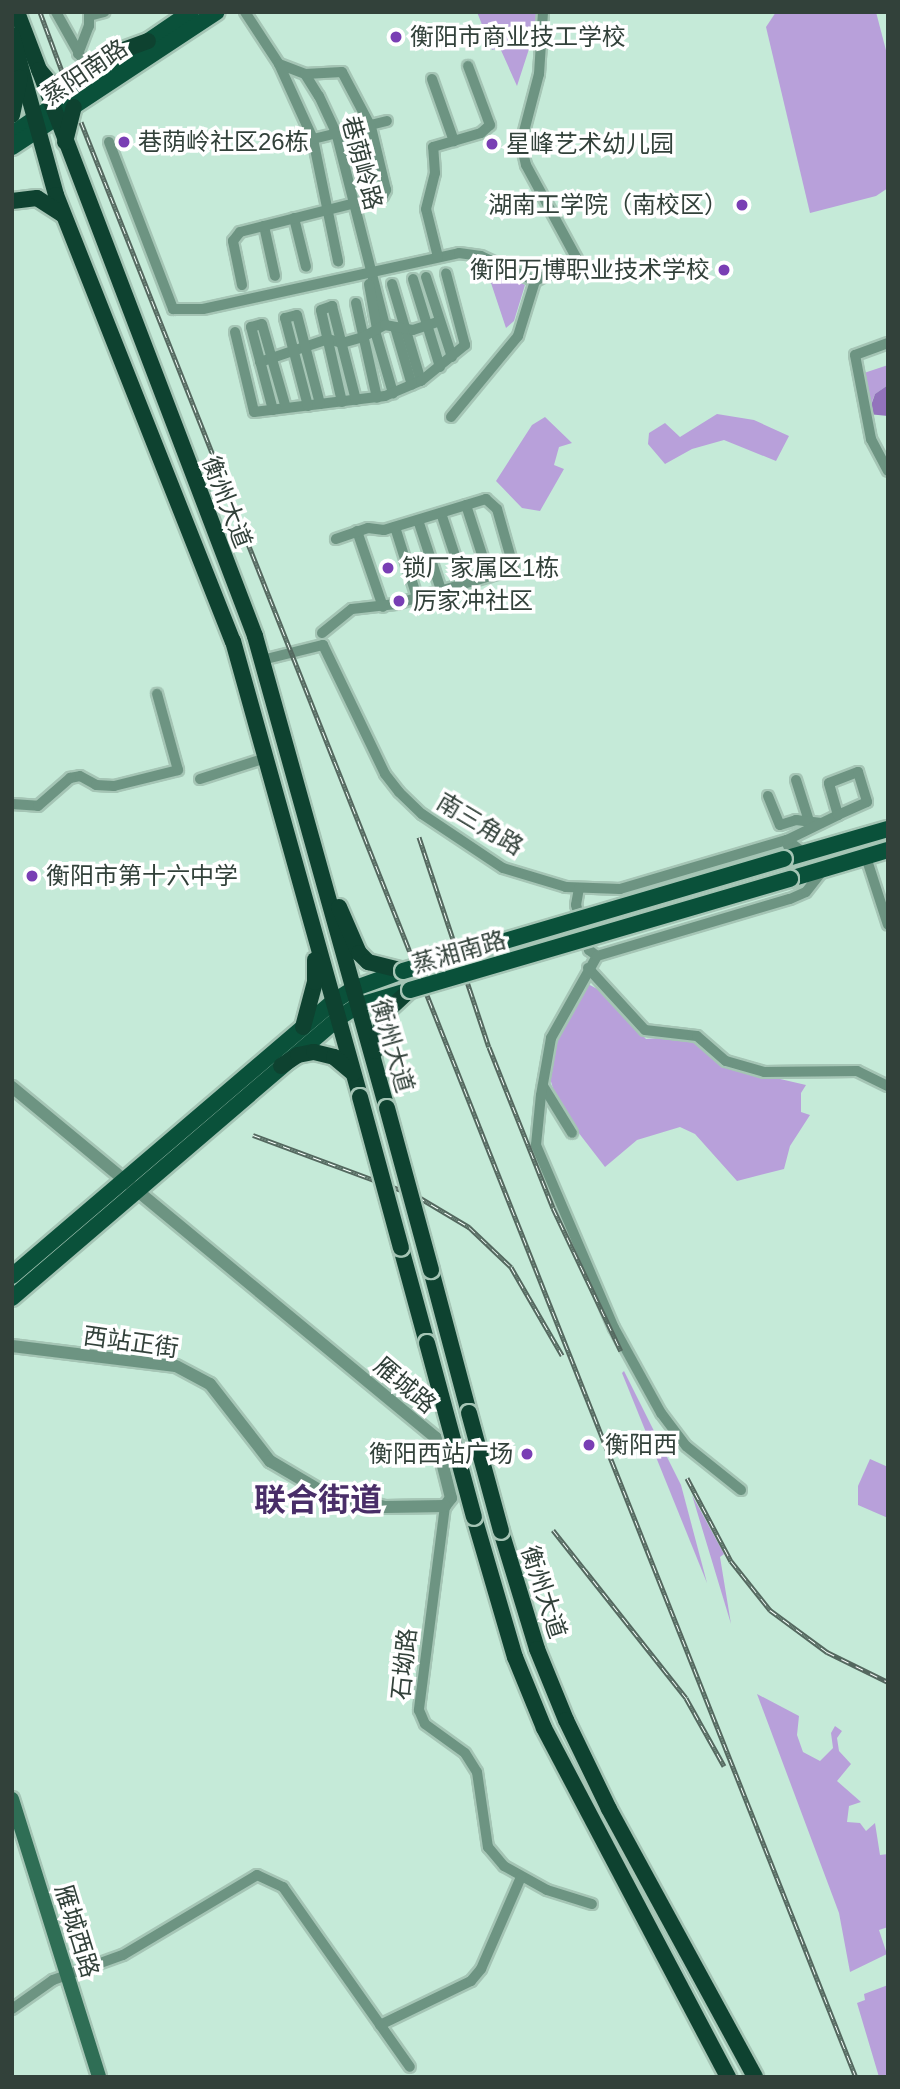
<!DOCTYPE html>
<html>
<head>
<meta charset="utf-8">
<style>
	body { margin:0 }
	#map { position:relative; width:900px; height:2089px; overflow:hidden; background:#c5ead8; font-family:Arial,"Noto Sans SC",sans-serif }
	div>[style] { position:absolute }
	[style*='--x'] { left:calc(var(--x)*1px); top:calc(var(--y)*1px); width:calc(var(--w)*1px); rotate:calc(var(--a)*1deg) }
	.green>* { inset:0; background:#b8a0da }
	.water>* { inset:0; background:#9373bc }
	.roads { filter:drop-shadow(2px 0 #a5c5b5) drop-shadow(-2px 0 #a5c5b5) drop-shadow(0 2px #a5c5b5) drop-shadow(0 -2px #a5c5b5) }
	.minor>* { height:10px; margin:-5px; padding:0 5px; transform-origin:5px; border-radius:5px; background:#6d9482 }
	.tertiary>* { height:12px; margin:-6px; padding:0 6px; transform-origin:6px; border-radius:6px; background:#6d9482 }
	.secondary>* { height:14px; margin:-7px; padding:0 7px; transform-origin:7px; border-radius:7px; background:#2f6e55 }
	.primary>* { height:16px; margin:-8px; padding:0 8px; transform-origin:8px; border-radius:8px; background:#0a513a }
	.trunk>* { height:16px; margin:-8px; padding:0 8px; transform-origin:8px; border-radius:8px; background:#0e4230 }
	.rail>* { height:5px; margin-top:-2.5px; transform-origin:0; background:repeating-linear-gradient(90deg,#fff 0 8px,#54685f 0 16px); box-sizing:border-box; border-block:2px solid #54685f }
	.bridges { filter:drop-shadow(2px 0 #a5c5b5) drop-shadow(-2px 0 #a5c5b5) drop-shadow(0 2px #a5c5b5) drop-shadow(0 -2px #a5c5b5) }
	.primary-bridge>* { height:16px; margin:-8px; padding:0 8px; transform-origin:8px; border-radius:8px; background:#0a513a }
	.trunk-bridge>* { height:16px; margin:-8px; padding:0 8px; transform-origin:8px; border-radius:8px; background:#0e4230 }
	.dots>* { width:19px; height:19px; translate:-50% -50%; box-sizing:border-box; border:4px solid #fff; border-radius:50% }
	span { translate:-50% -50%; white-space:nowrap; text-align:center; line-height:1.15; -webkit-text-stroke:7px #fff; paint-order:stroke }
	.poi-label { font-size:24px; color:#32413a }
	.left { translate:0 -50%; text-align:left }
	.right { translate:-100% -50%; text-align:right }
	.street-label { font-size:24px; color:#32413a }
	.district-label { font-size:32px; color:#492e68; font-weight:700 }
	.frame { position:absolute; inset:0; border:14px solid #32413a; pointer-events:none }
</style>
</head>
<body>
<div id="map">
	<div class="green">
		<i style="clip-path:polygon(477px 12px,541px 12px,517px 86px,500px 48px,492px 50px)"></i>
		<i style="clip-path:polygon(776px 12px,876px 12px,888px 58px,888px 188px,876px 196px,810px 213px,766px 27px)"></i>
		<i style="clip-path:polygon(484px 262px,525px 285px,514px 321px,506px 328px)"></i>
		<i style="clip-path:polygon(888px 365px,888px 385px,875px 394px,868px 411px,861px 374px)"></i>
		<i style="clip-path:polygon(717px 414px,754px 420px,789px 436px,776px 461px,724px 440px,692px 449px,665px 464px,648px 444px,649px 433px,665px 423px,680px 437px)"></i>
		<i style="clip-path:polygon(545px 417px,572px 443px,559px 447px,554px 465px,564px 469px,540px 511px,522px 508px,496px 481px,532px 425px)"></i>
		<i style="clip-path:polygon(588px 984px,601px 991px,646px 1039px,683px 1036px,693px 1039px,725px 1066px,806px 1085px,801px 1093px,801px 1112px,810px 1115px,790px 1146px,784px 1169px,737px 1181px,695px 1134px,680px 1127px,637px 1140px,605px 1167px,558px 1106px,550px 1078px,553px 1042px)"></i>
		<i style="clip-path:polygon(624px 1371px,681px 1485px,707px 1583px,622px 1373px)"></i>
		<i style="clip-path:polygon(870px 1459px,888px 1467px,888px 1518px,858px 1505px,858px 1486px)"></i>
		<i style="clip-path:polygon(692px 1495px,724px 1554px,720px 1557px,731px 1624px)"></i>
		<i style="clip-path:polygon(757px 1694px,799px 1716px,797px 1735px,803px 1752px,820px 1761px,833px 1748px,831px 1733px,835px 1726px,842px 1731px,837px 1738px,839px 1751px,851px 1764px,837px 1781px,861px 1802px,849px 1806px,847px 1822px,860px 1823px,866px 1831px,875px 1823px,880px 1855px,888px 1854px,888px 1927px,879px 1930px,887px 1954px,850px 1972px,839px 1913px)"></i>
		<i style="clip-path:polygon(888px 1985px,888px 2077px,879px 2077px,857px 2003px,865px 2000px,864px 1994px)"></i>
	</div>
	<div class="water">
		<i style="clip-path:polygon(888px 385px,888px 416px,868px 414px,875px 394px)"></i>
	</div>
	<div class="roads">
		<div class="minor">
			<i style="--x:56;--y:12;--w:68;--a:60.8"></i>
			<i style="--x:245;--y:12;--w:62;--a:56.8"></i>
			<i style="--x:279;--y:64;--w:28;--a:21"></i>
			<i style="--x:305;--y:74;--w:26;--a:58"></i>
			<i style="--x:319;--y:96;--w:40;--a:65"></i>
			<i style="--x:336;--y:132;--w:199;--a:75.8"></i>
			<i style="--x:89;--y:16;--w:16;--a:-15"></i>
			<i style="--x:78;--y:54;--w:30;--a:-69"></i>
			<i style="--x:89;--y:26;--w:14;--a:-90"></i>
			<i style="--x:279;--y:64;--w:82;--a:65.6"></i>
			<i style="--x:313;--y:139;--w:125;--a:78.4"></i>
			<i style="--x:432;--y:79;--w:66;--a:70.5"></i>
			<i style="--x:313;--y:139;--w:76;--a:-13.7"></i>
			<i style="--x:109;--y:142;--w:179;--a:69"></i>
			<i style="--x:173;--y:309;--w:30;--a:0"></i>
			<i style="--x:203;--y:309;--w:262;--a:-12.3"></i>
			<i style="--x:459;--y:253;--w:22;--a:8"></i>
			<i style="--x:481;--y:256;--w:60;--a:24.8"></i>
			<i style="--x:535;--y:281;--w:47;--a:-27.6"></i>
			<i style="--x:577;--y:259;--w:107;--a:-118.5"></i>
			<i style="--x:526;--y:165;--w:23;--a:-103"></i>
			<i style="--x:521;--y:143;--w:71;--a:-75.4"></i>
			<i style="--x:539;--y:74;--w:62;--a:-86.3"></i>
			<i style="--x:294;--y:218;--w:50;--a:76.2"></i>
			<i style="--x:264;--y:226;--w:51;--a:77.6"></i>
			<i style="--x:438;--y:257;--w:49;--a:-104"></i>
			<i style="--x:426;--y:209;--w:37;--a:-76"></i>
			<i style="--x:435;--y:173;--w:26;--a:-94"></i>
			<i style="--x:433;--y:147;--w:50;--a:-16.3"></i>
			<i style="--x:481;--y:133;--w:12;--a:-42"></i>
			<i style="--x:490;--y:125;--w:63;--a:-110.4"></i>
			<i style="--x:426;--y:277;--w:84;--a:72"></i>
			<i style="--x:413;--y:279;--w:92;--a:72.9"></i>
			<i style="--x:369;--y:284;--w:46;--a:79.9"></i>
			<i style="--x:392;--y:284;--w:101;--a:73.4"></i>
			<i style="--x:242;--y:285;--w:45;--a:-101.6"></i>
			<i style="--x:233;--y:241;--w:11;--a:-52"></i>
			<i style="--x:240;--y:232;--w:147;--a:-14.1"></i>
			<i style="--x:383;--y:196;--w:7;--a:-63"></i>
			<i style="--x:386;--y:190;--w:65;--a:-103.4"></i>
			<i style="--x:371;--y:127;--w:62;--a:-117.8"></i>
			<i style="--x:342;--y:72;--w:37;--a:177"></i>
			<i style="--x:356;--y:303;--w:97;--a:77.5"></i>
			<i style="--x:395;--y:327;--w:60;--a:73.7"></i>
			<i style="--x:375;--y:331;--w:65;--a:73.8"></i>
			<i style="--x:235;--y:332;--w:82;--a:76.6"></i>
			<i style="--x:254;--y:412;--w:132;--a:-7"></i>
			<i style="--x:385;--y:396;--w:39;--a:-23"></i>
			<i style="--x:421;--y:381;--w:57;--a:-39.3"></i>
			<i style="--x:465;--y:345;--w:74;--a:-104.8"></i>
			<i style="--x:888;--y:343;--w:35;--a:160"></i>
			<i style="--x:855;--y:355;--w:86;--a:79.2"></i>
			<i style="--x:871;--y:439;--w:36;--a:62"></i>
			<i style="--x:260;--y:362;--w:72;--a:-18.7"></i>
			<i style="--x:328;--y:339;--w:15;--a:16"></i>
			<i style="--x:342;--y:343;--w:22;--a:-16"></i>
			<i style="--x:363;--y:337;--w:25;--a:-29"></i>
			<i style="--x:385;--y:325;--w:28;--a:10"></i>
			<i style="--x:413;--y:330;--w:28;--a:-18"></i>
			<i style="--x:342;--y:402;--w:94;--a:-102.9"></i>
			<i style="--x:321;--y:310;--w:12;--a:-20"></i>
			<i style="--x:332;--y:306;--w:97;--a:75.7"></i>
			<i style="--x:308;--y:406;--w:91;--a:-104.6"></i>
			<i style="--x:285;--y:318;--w:12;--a:-14"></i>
			<i style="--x:297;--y:315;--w:92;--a:75.5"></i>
			<i style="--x:273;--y:410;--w:86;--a:-104.8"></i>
			<i style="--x:251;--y:327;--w:11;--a:-15"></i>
			<i style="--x:262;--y:324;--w:87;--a:74.1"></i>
			<i style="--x:451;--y:417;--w:105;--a:-50.4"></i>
			<i style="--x:518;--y:336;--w:58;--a:-72.8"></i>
			<i style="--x:466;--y:505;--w:75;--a:72.1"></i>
			<i style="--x:441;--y:513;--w:74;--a:71.8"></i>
			<i style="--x:418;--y:520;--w:74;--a:71.8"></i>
			<i style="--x:395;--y:527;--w:73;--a:72.6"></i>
			<i style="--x:357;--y:531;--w:80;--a:71.1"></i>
			<i style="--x:322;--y:633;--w:38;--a:-39"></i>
			<i style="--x:352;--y:609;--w:44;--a:-6.5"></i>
			<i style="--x:396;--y:604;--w:123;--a:-16.5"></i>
			<i style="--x:514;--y:569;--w:62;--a:-105.8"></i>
			<i style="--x:497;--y:509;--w:15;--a:-138"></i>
			<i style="--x:486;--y:499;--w:107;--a:163.1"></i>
			<i style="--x:384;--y:530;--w:16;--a:-173"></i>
			<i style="--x:368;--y:528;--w:34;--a:161"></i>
			<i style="--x:262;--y:660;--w:63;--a:-13.8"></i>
			<i style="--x:323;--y:645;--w:143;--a:64.3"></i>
			<i style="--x:385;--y:774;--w:23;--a:52"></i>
			<i style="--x:399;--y:792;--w:32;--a:44"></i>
			<i style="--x:422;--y:814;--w:97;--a:33.7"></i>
			<i style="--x:503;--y:868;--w:66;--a:16.8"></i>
			<i style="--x:566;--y:887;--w:54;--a:2.1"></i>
			<i style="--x:620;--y:889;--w:174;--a:-16.4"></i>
			<i style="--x:787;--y:840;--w:21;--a:37"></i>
			<i style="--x:200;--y:779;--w:69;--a:-17.7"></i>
			<i style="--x:796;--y:780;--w:43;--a:72.4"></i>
			<i style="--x:768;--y:796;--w:31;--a:68"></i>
			<i style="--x:780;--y:825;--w:17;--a:-17"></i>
			<i style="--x:796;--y:820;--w:25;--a:7"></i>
			<i style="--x:12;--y:804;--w:26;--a:4"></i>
			<i style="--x:38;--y:806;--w:43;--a:-41.2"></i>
			<i style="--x:70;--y:778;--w:10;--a:-11"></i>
			<i style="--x:80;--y:776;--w:18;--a:29"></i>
			<i style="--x:96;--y:785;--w:18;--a:3"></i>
			<i style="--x:114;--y:786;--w:66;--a:-14"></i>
			<i style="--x:178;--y:770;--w:79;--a:-105.4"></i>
			<i style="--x:788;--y:846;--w:6;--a:-99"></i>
			<i style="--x:787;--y:840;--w:57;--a:-26.1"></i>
			<i style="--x:838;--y:815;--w:33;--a:-106"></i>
			<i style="--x:829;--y:783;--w:31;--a:-21"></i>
			<i style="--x:858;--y:772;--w:31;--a:73"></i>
			<i style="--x:867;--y:802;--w:32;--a:156"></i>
			<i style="--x:866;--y:857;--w:71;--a:72.1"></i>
			<i style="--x:579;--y:888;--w:17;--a:100"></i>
			<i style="--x:576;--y:905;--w:47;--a:73.9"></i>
			<i style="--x:589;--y:950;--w:10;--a:37"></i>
			<i style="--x:588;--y:968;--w:84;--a:47.4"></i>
			<i style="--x:645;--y:1030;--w:52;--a:6.6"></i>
			<i style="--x:697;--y:1036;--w:38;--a:41"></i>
			<i style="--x:726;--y:1061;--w:40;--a:16"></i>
			<i style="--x:764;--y:1072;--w:93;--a:-0.6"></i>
			<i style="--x:857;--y:1071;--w:34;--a:26"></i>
			<i style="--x:543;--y:1086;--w:55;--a:58.3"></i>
			<i style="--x:741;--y:1490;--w:70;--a:-141.3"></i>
			<i style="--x:686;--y:1446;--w:41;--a:-127.1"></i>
			<i style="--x:661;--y:1413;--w:97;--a:-118.9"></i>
			<i style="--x:614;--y:1328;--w:199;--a:-113.1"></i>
			<i style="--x:536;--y:1145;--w:50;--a:-84.3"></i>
			<i style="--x:541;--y:1095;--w:58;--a:-80"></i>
			<i style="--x:551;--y:1038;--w:94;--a:-60.7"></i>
			<i style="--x:597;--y:956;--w:201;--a:-16.5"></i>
			<i style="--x:790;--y:899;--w:17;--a:-24"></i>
			<i style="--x:806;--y:892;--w:28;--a:-52"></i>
			<i style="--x:445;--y:1506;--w:206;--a:97.3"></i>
			<i style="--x:419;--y:1710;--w:15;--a:67"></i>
			<i style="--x:425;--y:1724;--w:49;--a:35.9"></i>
			<i style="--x:465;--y:1753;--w:22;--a:58"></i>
			<i style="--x:477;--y:1772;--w:76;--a:81.7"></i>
			<i style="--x:488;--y:1847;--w:25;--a:50"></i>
			<i style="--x:504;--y:1866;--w:49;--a:29.2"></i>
			<i style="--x:547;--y:1890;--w:47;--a:17.3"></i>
			<i style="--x:12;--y:2009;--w:50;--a:-35.3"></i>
			<i style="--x:53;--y:1980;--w:74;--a:-19.7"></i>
			<i style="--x:123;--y:1955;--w:156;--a:-30.8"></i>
			<i style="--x:257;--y:1875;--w:29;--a:25"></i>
			<i style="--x:283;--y:1887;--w:220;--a:54.8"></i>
			<i style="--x:380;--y:2025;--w:101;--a:-25.8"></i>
			<i style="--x:471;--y:1981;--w:16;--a:-50"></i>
			<i style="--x:481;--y:1969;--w:100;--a:-66.5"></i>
		</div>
		<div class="tertiary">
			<i style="--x:12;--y:1087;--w:550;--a:39.62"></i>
			<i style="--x:436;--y:1438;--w:62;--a:76"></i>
			<i style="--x:451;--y:1498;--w:10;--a:127"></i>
			<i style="--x:12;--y:1346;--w:165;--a:7"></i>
			<i style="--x:176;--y:1366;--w:38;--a:28"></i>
			<i style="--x:210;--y:1384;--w:98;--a:52.1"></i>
			<i style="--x:270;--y:1461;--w:59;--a:30.5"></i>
			<i style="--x:321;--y:1491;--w:66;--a:14"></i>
			<i style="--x:385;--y:1507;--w:60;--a:-1"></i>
			<i style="--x:448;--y:1443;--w:50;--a:17.4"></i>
		</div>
		<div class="secondary">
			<i style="--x:12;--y:1799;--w:291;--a:72.6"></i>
		</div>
		<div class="primary">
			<i style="--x:12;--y:134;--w:217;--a:-34.3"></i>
			<i style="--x:12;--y:147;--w:245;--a:-33.4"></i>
			<i style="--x:784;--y:859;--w:108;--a:-16.1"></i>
			<i style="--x:790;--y:879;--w:102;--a:-16.5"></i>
			<i style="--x:12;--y:1276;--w:422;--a:-40.5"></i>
			<i style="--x:333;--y:1002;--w:24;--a:-33"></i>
			<i style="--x:353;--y:989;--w:53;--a:-19.8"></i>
			<i style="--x:12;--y:1298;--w:428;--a:-40.6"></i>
			<i style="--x:337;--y:1019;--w:24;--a:-33"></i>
			<i style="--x:357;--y:1006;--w:55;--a:-16.8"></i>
		</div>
		<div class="trunk">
			<i style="--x:17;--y:12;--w:668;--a:69.12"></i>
			<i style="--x:255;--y:636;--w:490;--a:74.4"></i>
			<i style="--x:12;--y:35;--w:166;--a:74.6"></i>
			<i style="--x:56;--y:195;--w:480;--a:68.4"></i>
			<i style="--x:233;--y:641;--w:473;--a:74.4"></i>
			<i style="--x:39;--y:70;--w:16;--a:50"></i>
			<i style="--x:49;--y:82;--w:13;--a:18"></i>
			<i style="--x:61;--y:86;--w:63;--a:-31.4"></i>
			<i style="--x:115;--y:53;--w:35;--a:-20"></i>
			<i style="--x:12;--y:115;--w:38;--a:-78"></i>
			<i style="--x:65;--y:142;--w:36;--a:-76"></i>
			<i style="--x:12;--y:201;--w:25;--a:-7"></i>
			<i style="--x:37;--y:198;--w:31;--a:33"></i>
			<i style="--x:339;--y:907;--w:50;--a:66.5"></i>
			<i style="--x:359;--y:953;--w:13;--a:45"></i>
			<i style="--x:368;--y:962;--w:36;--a:14"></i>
			<i style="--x:303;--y:1027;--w:47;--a:-75.1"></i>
			<i style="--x:315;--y:982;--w:22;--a:-90"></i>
			<i style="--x:375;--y:1051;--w:37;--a:-77"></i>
			<i style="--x:383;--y:1015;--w:37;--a:-43"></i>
			<i style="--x:281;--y:1066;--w:20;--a:-33"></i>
			<i style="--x:298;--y:1055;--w:16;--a:-11"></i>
			<i style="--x:314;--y:1052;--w:21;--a:14"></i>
			<i style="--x:334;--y:1057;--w:25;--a:40"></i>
			<i style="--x:401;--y:1248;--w:98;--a:74.7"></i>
			<i style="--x:431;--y:1270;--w:148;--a:75.1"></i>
			<i style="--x:474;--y:1517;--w:146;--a:73.7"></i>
			<i style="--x:515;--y:1657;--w:77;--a:67.8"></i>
			<i style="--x:544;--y:1728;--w:395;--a:62.2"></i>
			<i style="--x:501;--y:1531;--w:123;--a:73"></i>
			<i style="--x:537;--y:1649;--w:77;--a:67.8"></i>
			<i style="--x:566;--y:1720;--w:99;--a:64.2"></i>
			<i style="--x:609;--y:1809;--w:305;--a:61.4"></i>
		</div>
	</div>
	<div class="rail">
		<i style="--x:40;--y:12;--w:66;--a:69.6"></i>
		<i style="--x:81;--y:122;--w:2103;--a:68.38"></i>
		<i style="--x:419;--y:837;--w:221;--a:71.6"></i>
		<i style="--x:489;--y:1047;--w:173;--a:68.3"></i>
		<i style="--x:553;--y:1208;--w:158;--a:64.6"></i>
		<i style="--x:253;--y:1135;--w:175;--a:20.4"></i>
		<i style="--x:417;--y:1196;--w:61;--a:30.8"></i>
		<i style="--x:469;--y:1227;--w:58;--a:43.6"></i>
		<i style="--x:511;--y:1267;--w:102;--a:59.9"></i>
		<i style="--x:687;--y:1478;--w:94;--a:62.1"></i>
		<i style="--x:731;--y:1561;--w:63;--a:51.5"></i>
		<i style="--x:770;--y:1610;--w:71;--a:36.4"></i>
		<i style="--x:827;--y:1652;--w:68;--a:26.2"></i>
		<i style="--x:553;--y:1530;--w:214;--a:51.6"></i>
		<i style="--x:686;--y:1698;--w:78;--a:60.8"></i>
	</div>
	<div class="bridges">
		<div class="primary-bridge">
			<i style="--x:403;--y:971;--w:397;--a:-16.4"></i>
			<i style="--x:410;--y:990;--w:396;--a:-16.3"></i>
		</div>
		<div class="trunk-bridge">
			<i style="--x:360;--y:1097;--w:156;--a:74.8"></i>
			<i style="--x:387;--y:1108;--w:168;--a:74.8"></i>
			<i style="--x:427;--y:1343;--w:180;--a:74.9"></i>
			<i style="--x:469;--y:1413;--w:122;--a:74.8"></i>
		</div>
	</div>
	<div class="dots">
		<i style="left:396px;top:37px;background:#793eb4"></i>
		<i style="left:124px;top:142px;background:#793eb4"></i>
		<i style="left:492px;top:144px;background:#793eb4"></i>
		<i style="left:742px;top:205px;background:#793eb4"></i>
		<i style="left:724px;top:270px;background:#793eb4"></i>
		<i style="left:388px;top:568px;background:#793eb4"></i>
		<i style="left:399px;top:601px;background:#793eb4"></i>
		<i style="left:32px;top:876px;background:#793eb4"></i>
		<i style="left:589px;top:1445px;background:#793eb4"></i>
		<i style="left:527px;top:1454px;background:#793eb4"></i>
	</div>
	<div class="poi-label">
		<span class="left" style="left:410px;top:37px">衡阳市商业技工学校</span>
		<span class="left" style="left:138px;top:142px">巷荫岭社区26栋</span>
		<span class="left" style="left:506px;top:144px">星峰艺术幼儿园</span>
		<span class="right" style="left:728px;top:205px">湖南工学院（南校区）</span>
		<span class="right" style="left:710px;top:270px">衡阳万博职业技术学校</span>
		<span class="left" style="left:402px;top:568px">锁厂家属区1栋</span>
		<span class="left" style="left:413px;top:601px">厉家冲社区</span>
		<span class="left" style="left:46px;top:876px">衡阳市第十六中学</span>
		<span class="left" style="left:605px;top:1445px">衡阳西</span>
		<span class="right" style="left:513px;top:1454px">衡阳西站广场</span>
	</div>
	<div class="street-label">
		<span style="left:85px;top:72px;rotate:-34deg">蒸阳南路</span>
		<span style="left:362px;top:163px;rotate:75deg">巷荫岭路</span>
		<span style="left:227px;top:502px;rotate:69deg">衡州大道</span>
		<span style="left:480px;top:824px;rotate:31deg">南三角路</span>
		<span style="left:459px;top:952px;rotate:-16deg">蒸湘南路</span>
		<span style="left:393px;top:1046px;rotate:74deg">衡州大道</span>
		<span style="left:131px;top:1342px;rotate:8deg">西站正街</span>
		<span style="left:405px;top:1385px;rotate:40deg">雁城路</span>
		<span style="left:544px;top:1592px;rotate:72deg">衡州大道</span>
		<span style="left:404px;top:1664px;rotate:-84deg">石坳路</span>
		<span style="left:77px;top:1931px;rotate:73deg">雁城西路</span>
	</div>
	<div class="district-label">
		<span style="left:318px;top:1500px">联合街道</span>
	</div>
	<div class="frame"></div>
</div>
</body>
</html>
